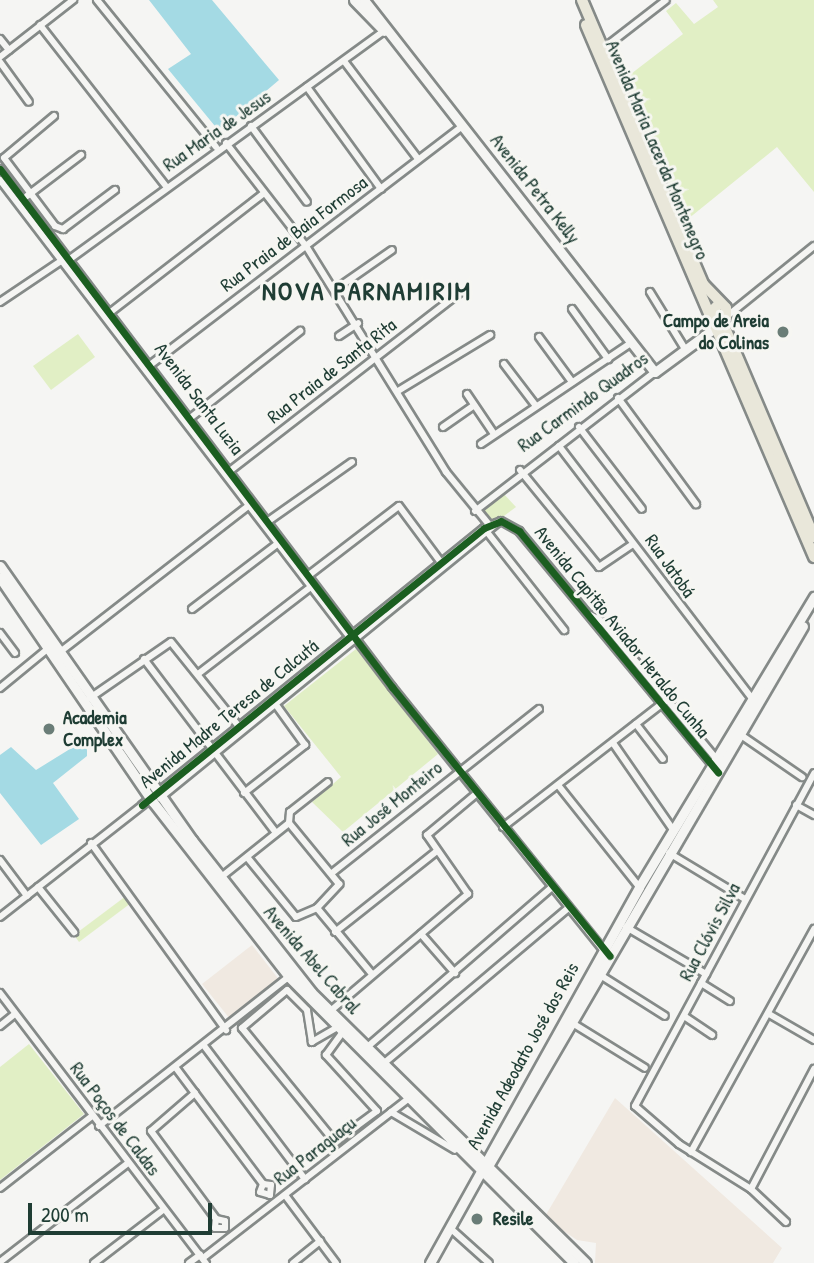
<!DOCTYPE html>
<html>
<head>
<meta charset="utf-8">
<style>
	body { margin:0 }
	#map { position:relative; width:814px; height:1263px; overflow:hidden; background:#f5f5f3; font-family:"Patrick Hand",sans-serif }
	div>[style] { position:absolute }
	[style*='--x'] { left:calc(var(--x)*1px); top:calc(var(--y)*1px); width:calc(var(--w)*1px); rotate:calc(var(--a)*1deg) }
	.built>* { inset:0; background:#f0e9e1 }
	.green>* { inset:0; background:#e1efc5 }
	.water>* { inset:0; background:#a4dae4 }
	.roads { filter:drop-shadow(2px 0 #858a88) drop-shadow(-2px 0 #858a88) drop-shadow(0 2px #858a88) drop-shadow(0 -2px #858a88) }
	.street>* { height:6px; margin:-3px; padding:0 3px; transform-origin:3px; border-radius:3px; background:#f5f5f3 }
	.secondary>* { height:9px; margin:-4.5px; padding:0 4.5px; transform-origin:4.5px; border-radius:4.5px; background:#f5f5f3 }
	.primary>* { height:10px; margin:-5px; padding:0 5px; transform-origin:5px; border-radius:5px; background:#e9e7da }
	.cycleway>* { height:7px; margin:-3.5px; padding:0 3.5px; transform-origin:3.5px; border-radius:3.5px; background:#1b5e20 }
	.dots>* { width:19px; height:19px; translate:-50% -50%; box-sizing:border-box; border:4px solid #f6f6f2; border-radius:50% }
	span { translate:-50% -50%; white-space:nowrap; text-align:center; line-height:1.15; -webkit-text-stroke:6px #f6f6f2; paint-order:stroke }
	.street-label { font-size:19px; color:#1f3d34 }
	.poi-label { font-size:19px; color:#1f3d34; font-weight:700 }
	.right { translate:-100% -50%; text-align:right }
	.left { translate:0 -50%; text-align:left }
	.district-label { font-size:26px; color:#1f3d34; font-weight:700; letter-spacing:2px }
	.scale { position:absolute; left:28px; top:1203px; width:184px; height:32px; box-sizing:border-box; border:4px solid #1f3d34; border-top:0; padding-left:9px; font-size:21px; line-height:24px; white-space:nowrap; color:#1f3d34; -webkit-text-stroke:5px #f6f6f2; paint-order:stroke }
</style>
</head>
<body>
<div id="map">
	<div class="built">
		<i style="clip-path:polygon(252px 945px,280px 981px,230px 1019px,202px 984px)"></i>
		<i style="clip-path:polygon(615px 1098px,782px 1248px,773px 1263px,595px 1263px,596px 1243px,577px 1240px,544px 1218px)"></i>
	</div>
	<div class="green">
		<i style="clip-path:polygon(713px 0,814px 0,814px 192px,777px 147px,683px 223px,623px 80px,683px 34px,666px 11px,676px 3px,694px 24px,718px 7px)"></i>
		<i style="clip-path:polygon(78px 334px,95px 357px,51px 390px,33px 366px)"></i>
		<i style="clip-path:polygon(502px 492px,516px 507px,493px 524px,480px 510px)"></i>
		<i style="clip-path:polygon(356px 649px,438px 754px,343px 832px,312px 802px,341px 777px,284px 706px)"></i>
		<i style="clip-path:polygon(126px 896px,131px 903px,79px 942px,74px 935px)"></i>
		<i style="clip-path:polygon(29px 1044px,84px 1114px,0 1180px,0 1067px)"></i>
	</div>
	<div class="water">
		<i style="clip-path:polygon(149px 0,212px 0,279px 80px,219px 131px,168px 69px,191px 54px)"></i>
		<i style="clip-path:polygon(78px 744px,87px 744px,87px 756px,53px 783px,79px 819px,41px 845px,0 793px,0 755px,11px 747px,36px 770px)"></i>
	</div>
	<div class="roads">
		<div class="street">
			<i style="--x:97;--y:0;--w:189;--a:51"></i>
			<i style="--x:40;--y:25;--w:204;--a:52"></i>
			<i style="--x:0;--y:39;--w:14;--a:51"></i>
			<i style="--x:604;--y:48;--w:78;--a:-37.7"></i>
			<i style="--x:0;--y:57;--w:93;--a:-38"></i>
			<i style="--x:344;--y:61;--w:123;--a:52.9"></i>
			<i style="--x:0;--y:62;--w:49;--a:54.1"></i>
			<i style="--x:307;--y:87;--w:126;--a:54"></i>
			<i style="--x:54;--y:116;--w:65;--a:140"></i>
			<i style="--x:4;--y:158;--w:85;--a:53.1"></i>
			<i style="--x:55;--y:226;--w:9;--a:21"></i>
			<i style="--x:63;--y:229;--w:65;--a:-36.9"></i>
			<i style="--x:251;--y:126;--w:94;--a:53.6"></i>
			<i style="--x:226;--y:143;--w:130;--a:52.2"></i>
			<i style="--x:306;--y:246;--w:266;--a:58.2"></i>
			<i style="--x:446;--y:472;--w:71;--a:50.7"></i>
			<i style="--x:0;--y:169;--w:650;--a:52.88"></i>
			<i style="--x:392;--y:687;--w:341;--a:51.2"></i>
			<i style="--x:0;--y:180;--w:579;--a:52.58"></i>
			<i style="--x:27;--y:196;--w:68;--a:-37.2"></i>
			<i style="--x:70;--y:259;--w:388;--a:-36"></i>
			<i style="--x:336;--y:289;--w:68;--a:-34.9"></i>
			<i style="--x:650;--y:292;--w:67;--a:58.4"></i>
			<i style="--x:0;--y:302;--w:73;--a:-33.9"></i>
			<i style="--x:572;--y:309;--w:62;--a:54.2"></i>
			<i style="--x:112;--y:311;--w:192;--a:-37.8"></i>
			<i style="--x:726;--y:317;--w:113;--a:-38.9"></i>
			<i style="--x:339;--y:336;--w:23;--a:-34"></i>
			<i style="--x:539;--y:337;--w:56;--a:53.7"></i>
			<i style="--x:504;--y:364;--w:53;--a:52.7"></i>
			<i style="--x:150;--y:365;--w:394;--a:-37.4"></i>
			<i style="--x:398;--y:391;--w:108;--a:-31.3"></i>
			<i style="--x:467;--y:394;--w:48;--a:56"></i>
			<i style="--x:618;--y:398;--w:132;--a:53.7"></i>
			<i style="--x:189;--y:419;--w:142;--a:-38.4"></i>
			<i style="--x:443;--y:427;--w:38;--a:-35"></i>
			<i style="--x:579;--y:427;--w:103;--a:52.5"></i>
			<i style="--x:481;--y:444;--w:182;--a:-34"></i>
			<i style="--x:559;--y:446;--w:320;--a:52.6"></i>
			<i style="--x:231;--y:470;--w:289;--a:-37.8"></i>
			<i style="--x:520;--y:470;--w:125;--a:50.8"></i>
			<i style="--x:599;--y:567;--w:41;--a:-34.1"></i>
			<i style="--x:475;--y:511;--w:227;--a:-37.7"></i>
			<i style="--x:267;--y:522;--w:104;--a:-35.2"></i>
			<i style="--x:487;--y:532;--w:125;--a:51.8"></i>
			<i style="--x:309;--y:575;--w:113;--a:-37.5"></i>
			<i style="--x:399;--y:506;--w:72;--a:53.4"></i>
			<i style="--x:192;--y:609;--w:107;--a:-37.4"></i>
			<i style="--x:590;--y:615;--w:15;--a:28"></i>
			<i style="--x:603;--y:622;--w:180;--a:50.4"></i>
			<i style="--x:0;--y:633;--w:25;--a:53"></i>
			<i style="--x:60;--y:652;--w:242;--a:-37.8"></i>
			<i style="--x:144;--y:659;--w:218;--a:52.8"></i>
			<i style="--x:198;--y:674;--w:145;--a:-37.7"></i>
			<i style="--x:0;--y:688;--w:65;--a:-39.4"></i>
			<i style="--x:90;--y:698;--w:98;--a:-34.7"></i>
			<i style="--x:171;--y:642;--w:105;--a:51.2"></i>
			<i style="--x:636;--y:724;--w:44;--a:52.4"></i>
			<i style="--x:738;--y:733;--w:78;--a:34.5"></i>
			<i style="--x:613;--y:743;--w:107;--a:55.3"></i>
			<i style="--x:558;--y:785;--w:130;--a:51.5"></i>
			<i style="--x:244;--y:793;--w:78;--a:-38.2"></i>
			<i style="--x:305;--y:745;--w:49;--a:-125.9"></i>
			<i style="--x:160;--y:798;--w:435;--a:-39.2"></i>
			<i style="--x:142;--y:805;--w:440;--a:-39"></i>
			<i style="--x:484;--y:528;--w:18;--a:-22"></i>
			<i style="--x:501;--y:521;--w:21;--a:29"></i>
			<i style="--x:519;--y:531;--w:308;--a:50.4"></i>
			<i style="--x:796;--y:805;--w:21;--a:29"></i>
			<i style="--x:289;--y:823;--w:11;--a:-85"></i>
			<i style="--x:290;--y:812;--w:48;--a:-38.3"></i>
			<i style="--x:503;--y:827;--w:209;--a:-37.8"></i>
			<i style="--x:91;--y:843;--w:231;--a:54.2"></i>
			<i style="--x:669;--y:853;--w:89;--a:31.2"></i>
			<i style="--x:247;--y:857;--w:77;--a:50.8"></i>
			<i style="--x:296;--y:917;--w:23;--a:-23"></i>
			<i style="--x:317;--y:908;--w:33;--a:-47"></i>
			<i style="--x:339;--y:884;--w:79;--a:-129.3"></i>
			<i style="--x:0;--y:860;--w:45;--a:53.1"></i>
			<i style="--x:332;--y:873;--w:264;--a:-38.4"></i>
			<i style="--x:220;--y:878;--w:88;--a:-38.6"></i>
			<i style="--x:38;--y:887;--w:58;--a:51.3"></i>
			<i style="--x:317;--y:908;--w:86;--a:50.2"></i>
			<i style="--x:0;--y:917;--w:182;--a:-38.1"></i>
			<i style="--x:626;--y:927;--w:93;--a:30.4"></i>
			<i style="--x:335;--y:932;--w:130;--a:-38.5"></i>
			<i style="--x:421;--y:934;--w:52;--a:48.9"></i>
			<i style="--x:597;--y:973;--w:80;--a:32.3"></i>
			<i style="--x:701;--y:983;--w:34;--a:32"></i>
			<i style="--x:0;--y:993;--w:340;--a:52.7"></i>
			<i style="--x:328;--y:1013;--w:184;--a:-40.4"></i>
			<i style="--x:468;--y:894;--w:72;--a:-124.8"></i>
			<i style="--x:427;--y:835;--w:65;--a:-40"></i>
			<i style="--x:769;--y:1014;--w:52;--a:30"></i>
			<i style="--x:684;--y:1016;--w:34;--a:34"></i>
			<i style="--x:569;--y:1021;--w:89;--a:31.7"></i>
			<i style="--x:0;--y:1026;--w:19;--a:-39"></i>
			<i style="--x:336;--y:1028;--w:28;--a:150"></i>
			<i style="--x:312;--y:1042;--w:32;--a:-99"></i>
			<i style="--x:307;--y:1010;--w:28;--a:-135"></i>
			<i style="--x:287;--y:990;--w:59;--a:139.8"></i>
			<i style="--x:242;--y:1028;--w:147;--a:50.8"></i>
			<i style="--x:335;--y:1142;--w:52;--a:-36.4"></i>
			<i style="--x:377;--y:1111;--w:76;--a:-132.3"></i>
			<i style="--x:326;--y:1055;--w:26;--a:-54"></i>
			<i style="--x:205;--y:1047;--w:166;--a:52.9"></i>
			<i style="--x:365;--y:1049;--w:246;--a:-40.9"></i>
			<i style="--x:383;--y:1064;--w:242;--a:-40.1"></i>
			<i style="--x:176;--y:1068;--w:145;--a:53.1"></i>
			<i style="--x:263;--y:1184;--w:8;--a:7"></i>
			<i style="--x:271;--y:1185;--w:10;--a:96"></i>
			<i style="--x:270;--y:1195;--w:10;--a:-163"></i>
			<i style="--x:260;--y:1192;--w:9;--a:-69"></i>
			<i style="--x:195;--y:1093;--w:58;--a:139.2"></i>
			<i style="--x:151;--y:1131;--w:109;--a:53.5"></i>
			<i style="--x:216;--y:1219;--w:9;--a:13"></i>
			<i style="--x:225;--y:1221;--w:7;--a:90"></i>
			<i style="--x:225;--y:1228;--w:10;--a:180"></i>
			<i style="--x:215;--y:1228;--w:9;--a:-84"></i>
			<i style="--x:391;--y:1112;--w:74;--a:30.7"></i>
			<i style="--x:99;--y:1126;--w:244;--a:-38.2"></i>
			<i style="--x:691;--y:1152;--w:255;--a:-61.1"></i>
			<i style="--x:0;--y:1188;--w:117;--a:-38"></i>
			<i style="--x:751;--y:1189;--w:136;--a:-62.3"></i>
			<i style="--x:285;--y:1195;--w:85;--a:53.1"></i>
			<i style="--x:786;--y:1222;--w:48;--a:-136.7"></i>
			<i style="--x:751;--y:1189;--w:85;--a:-148"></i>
			<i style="--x:679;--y:1144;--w:58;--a:-139.2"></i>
			<i style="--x:635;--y:1106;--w:378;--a:-61.7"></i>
			<i style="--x:450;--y:1228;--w:52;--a:41.9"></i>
			<i style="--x:203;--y:1258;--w:264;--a:-37.8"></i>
			<i style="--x:0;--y:1262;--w:162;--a:-37.7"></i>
			<i style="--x:94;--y:1263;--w:88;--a:-37.6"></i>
			<i style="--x:189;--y:1263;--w:14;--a:-36"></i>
			<i style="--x:293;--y:1263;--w:35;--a:-39"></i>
		</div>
		<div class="secondary">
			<i style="--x:354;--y:0;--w:43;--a:45.9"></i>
			<i style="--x:364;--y:0;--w:472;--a:52"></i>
			<i style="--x:655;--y:372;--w:76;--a:-36.4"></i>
			<i style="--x:0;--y:566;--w:335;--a:55"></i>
			<i style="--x:192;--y:840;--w:193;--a:51.9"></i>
			<i style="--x:311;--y:992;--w:386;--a:44.6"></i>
			<i style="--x:0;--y:578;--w:271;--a:55.7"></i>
			<i style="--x:153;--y:802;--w:222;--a:52.1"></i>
			<i style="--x:289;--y:977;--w:404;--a:45.1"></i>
			<i style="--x:484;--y:1173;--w:633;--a:-59.75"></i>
			<i style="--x:430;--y:1263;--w:430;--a:-60.9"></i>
			<i style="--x:639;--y:887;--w:339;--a:-58.9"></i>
		</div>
		<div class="primary">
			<i style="--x:582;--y:0;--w:309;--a:66.9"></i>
			<i style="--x:703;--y:284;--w:33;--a:46"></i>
			<i style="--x:726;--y:308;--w:9;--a:90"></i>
			<i style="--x:726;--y:317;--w:10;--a:151"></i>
			<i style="--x:717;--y:322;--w:11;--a:-135"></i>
			<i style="--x:709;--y:314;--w:14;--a:-45"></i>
			<i style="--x:586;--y:25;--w:314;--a:66.9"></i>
			<i style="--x:713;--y:321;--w:257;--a:66.8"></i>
			<i style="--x:722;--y:321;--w:235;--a:66.9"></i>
		</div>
	</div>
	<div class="cycleway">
		<i style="--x:0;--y:169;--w:650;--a:52.88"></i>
		<i style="--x:392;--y:687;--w:346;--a:51"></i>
		<i style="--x:142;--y:805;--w:440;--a:-39"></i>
		<i style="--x:484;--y:528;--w:18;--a:-22"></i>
		<i style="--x:501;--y:521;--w:21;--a:29"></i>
		<i style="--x:519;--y:531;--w:313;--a:50.5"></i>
	</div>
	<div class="dots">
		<i style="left:783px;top:332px;background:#6a7d77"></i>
		<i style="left:49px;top:729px;background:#6a7d77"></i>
		<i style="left:477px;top:1219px;background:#6a7d77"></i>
	</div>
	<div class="street-label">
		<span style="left:217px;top:131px;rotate:-35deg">Rua Maria de Jesus</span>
		<span style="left:657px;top:150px;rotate:67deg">Avenida Maria Lacerda Montenegro</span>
		<span style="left:535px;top:189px;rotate:52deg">Avenida Petra Kelly</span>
		<span style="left:294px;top:234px;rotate:-37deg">Rua Praia de Baia Formosa</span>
		<span style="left:332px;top:371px;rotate:-38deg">Rua Praia de Santa Rita</span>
		<span style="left:199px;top:399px;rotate:53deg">Avenida Santa Luzia</span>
		<span style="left:583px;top:402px;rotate:-36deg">Rua Carmindo Quadros</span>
		<span style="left:670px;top:566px;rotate:55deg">Rua Jatobá</span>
		<span style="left:622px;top:632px;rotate:51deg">Avenida Capitão Aviador Heraldo Cunha</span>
		<span style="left:229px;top:714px;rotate:-39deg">Avenida Madre Teresa de Calcutá</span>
		<span style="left:392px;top:804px;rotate:-39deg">Rua José Monteiro</span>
		<span style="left:710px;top:932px;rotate:-62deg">Rua Clóvis Silva</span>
		<span style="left:312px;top:960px;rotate:49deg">Avenida Abel Cabral</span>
		<span style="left:523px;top:1056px;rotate:-61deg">Avenida Adeodato José dos Reis</span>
		<span style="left:115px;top:1119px;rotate:53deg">Rua Poços de Caldas</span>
		<span style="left:315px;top:1151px;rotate:-38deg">Rua Paraguaçu</span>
	</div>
	<div class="poi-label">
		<span class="right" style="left:769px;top:332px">Campo de Areia<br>do Colinas</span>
		<span class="left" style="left:63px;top:729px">Academia<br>Complex</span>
		<span class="left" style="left:493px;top:1219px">Resile</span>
	</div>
	<div class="district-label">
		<span style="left:367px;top:291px">NOVA PARNAMIRIM</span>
	</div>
	<div class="scale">200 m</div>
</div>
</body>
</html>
